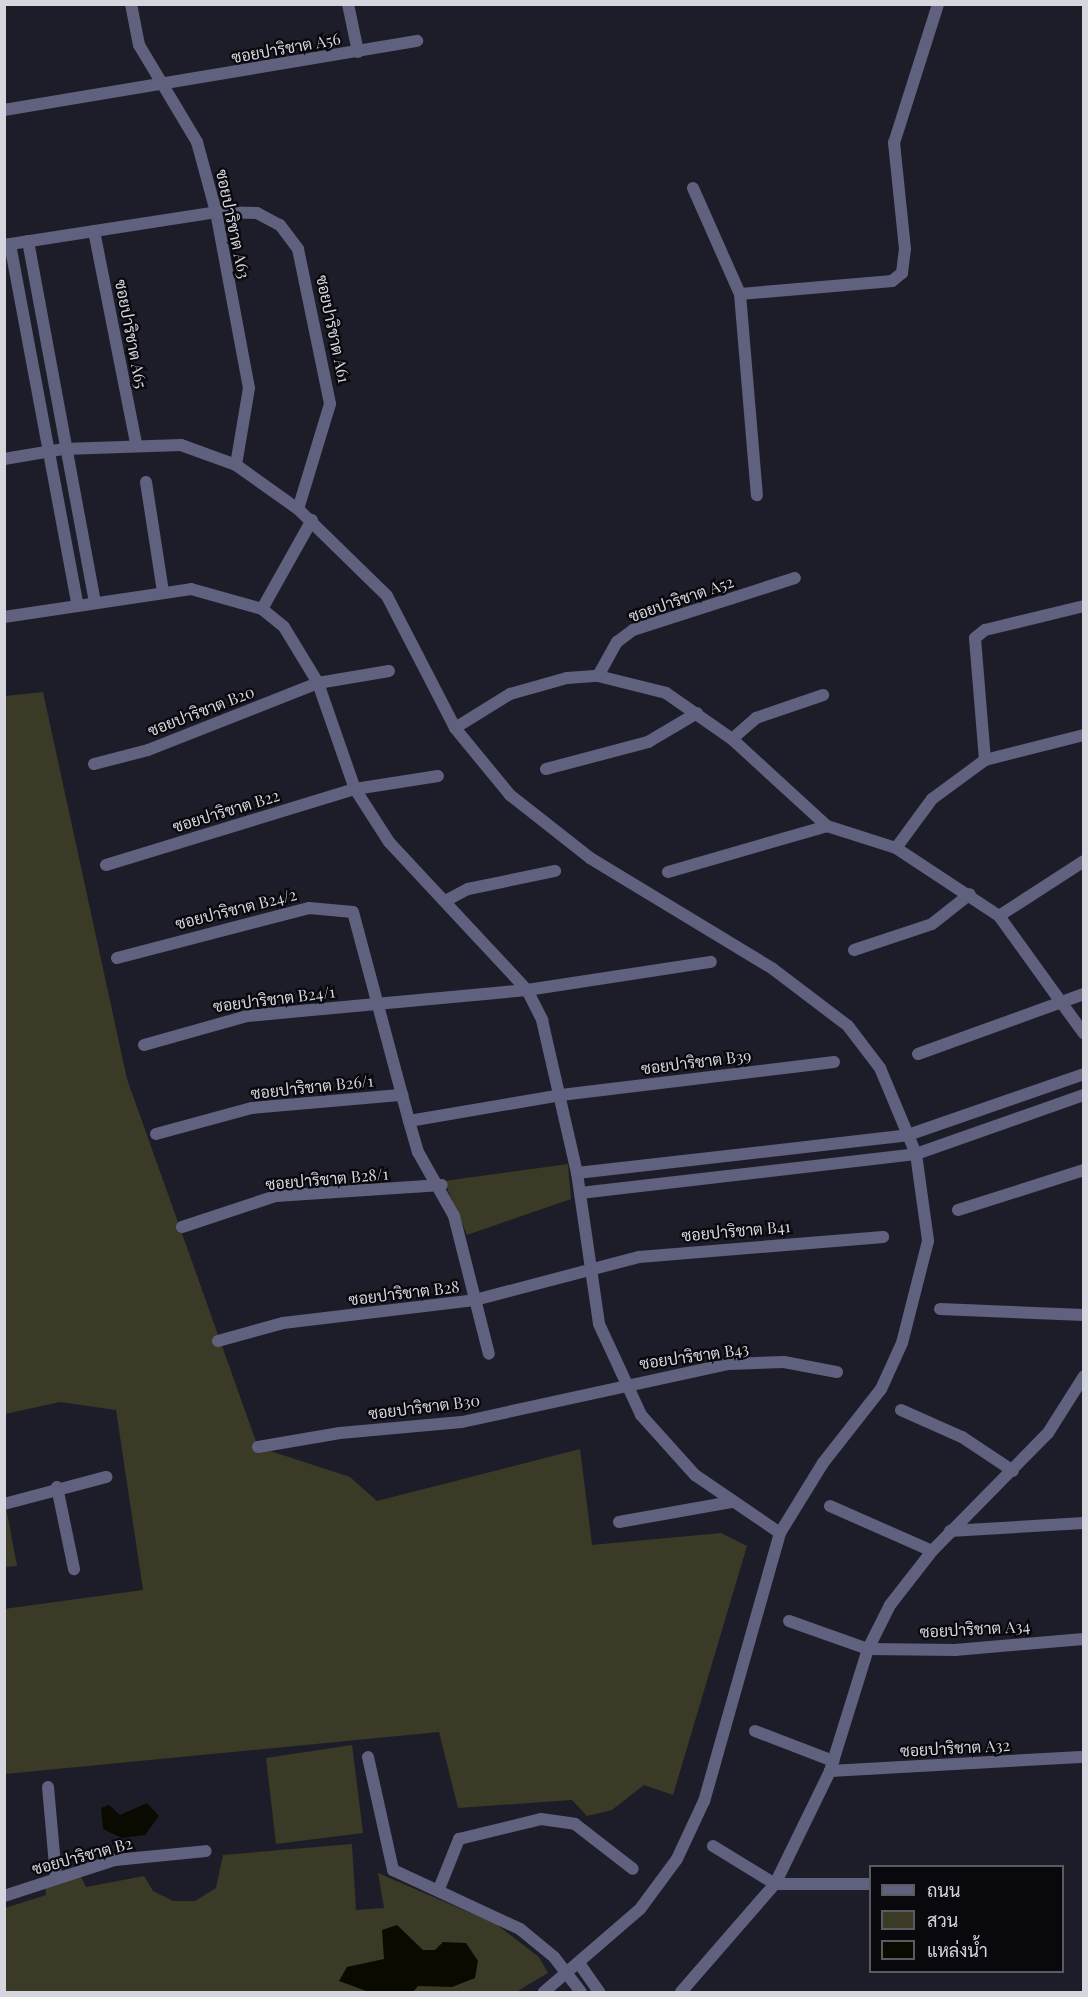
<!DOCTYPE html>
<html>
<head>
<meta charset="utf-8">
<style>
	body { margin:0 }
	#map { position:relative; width:1088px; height:1997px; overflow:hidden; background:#1d1d29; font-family:"Playfair Display",Sarabun,serif }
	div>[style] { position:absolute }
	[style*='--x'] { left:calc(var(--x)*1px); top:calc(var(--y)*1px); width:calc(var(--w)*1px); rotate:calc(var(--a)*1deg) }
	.green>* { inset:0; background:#3a3a26 }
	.water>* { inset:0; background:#0b0a00 }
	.minor>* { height:12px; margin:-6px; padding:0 6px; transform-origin:6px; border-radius:6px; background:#60607f }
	span { translate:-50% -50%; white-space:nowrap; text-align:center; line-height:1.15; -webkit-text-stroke:4.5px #08080d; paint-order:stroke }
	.street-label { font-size:16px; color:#d5d6de }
	.frame { position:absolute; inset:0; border:6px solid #d5d6de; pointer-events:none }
	.legend { position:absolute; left:869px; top:1865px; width:195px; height:108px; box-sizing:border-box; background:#08080d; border:2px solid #5a5a61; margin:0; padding:8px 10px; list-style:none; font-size:18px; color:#d5d6de }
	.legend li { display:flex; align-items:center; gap:12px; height:30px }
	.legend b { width:30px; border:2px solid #5a5a61 }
</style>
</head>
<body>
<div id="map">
	<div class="green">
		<i style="clip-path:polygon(43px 692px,127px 1079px,258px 1447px,350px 1477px,377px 1501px,580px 1449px,592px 1545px,721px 1533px,747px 1546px,673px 1795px,644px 1785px,612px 1810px,587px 1816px,572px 1800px,458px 1808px,439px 1732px,5px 1774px,4px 1609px,143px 1590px,116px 1410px,60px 1402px,5px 1414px,5px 696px)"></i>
		<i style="clip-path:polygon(568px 1164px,571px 1199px,467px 1235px,444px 1181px)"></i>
		<i style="clip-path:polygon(6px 1507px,17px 1566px,5px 1567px,4px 1508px)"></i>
		<i style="clip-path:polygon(352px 1745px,363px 1833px,276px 1844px,266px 1758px)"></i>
		<i style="clip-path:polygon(352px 1844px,356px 1910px,384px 1908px,378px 1873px,496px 1924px,539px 1957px,548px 1973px,516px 1992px,5px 1992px,5px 1908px,46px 1895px,45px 1884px,80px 1875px,86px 1887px,144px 1876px,153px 1891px,173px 1901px,195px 1901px,216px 1888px,223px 1855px)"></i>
	</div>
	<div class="water">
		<i style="clip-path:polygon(147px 1803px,159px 1816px,145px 1835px,122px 1838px,103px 1829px,101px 1808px,109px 1805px,120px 1815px)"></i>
		<i style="clip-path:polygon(397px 1925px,423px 1950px,435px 1950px,443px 1942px,466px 1943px,478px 1961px,475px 1978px,452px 1987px,418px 1986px,413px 1992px,369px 1992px,339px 1981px,347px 1967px,384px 1959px,382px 1930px)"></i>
	</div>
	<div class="minor">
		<i style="--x:131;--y:4;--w:42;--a:79"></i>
		<i style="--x:139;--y:45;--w:113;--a:59.1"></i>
		<i style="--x:197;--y:142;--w:73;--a:74.8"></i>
		<i style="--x:216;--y:212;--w:179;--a:79.4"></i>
		<i style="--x:249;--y:388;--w:78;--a:99.6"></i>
		<i style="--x:348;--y:4;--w:49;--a:78.2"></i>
		<i style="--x:4;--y:110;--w:419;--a:-9.5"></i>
		<i style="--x:693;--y:188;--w:116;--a:66.1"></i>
		<i style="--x:740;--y:294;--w:202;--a:85.2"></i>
		<i style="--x:94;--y:231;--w:217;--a:78.8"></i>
		<i style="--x:28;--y:241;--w:366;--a:79.5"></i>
		<i style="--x:10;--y:244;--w:365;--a:79.4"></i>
		<i style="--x:4;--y:245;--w:215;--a:-8.8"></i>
		<i style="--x:216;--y:212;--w:41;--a:1.4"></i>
		<i style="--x:257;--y:213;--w:26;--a:28"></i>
		<i style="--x:280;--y:225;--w:30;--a:53"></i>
		<i style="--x:298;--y:249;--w:158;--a:78.3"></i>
		<i style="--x:330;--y:404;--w:110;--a:106.9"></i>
		<i style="--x:740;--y:294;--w:153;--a:-4.9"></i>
		<i style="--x:892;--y:281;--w:13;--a:-39"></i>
		<i style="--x:902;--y:273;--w:24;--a:-83"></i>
		<i style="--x:905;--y:249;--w:107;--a:-95.9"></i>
		<i style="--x:894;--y:143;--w:146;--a:-72.4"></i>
		<i style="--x:4;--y:459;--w:61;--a:-9.5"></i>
		<i style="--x:64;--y:449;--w:117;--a:-2"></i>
		<i style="--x:181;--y:445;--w:59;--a:20"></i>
		<i style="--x:236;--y:465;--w:76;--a:35.4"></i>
		<i style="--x:298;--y:509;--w:124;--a:44.3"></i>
		<i style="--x:387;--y:596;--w:148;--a:62.7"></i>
		<i style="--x:455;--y:728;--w:87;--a:50.6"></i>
		<i style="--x:510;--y:795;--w:102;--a:38.2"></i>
		<i style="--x:590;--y:858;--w:214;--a:31.2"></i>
		<i style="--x:773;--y:969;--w:94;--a:37.2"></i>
		<i style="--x:848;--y:1026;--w:53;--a:52.7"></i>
		<i style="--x:880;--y:1068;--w:93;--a:67.3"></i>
		<i style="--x:916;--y:1154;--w:88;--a:82.1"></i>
		<i style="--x:928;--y:1241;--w:105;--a:104.3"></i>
		<i style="--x:902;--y:1343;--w:51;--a:114.5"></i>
		<i style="--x:881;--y:1389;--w:94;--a:128.1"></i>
		<i style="--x:823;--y:1463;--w:82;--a:121.6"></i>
		<i style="--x:780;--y:1533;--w:279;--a:105.8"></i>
		<i style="--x:704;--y:1801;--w:64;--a:115"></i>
		<i style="--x:677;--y:1859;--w:62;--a:126.5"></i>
		<i style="--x:640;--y:1909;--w:127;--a:139.2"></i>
		<i style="--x:146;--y:482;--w:111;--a:81.2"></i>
		<i style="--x:262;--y:609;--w:102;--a:-60.7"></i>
		<i style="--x:4;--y:617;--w:189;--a:-8.5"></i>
		<i style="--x:191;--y:589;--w:74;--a:15.7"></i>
		<i style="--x:262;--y:609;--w:28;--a:39"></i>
		<i style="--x:284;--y:627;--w:66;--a:58.7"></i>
		<i style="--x:318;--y:683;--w:112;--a:70.8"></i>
		<i style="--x:355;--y:789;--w:63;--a:57.3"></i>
		<i style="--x:389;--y:842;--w:202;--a:47"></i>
		<i style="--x:527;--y:990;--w:34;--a:63"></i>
		<i style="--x:542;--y:1020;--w:157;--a:77.1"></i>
		<i style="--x:577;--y:1173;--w:153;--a:81.7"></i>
		<i style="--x:599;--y:1324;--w:100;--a:65.2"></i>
		<i style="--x:641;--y:1415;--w:81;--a:48"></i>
		<i style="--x:695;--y:1475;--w:103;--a:34.3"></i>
		<i style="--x:598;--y:676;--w:39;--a:-61"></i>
		<i style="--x:617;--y:642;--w:20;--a:-37"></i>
		<i style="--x:633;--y:630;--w:170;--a:-17.8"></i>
		<i style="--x:455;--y:728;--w:65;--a:-31.7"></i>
		<i style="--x:510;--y:694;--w:59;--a:-15.7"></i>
		<i style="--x:567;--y:678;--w:31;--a:-4"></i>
		<i style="--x:598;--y:676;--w:70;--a:14"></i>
		<i style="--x:666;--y:693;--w:80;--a:34.9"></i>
		<i style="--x:732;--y:739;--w:129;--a:42.5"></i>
		<i style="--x:827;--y:826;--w:72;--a:17.7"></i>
		<i style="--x:896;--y:848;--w:123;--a:33.4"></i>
		<i style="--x:999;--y:916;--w:145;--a:54.2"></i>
		<i style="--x:732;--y:739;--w:32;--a:-41"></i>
		<i style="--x:756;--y:718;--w:71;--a:-18.9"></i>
		<i style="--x:985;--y:760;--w:122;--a:-94.7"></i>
		<i style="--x:975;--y:638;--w:13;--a:-39"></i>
		<i style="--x:985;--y:630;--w:102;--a:-13.6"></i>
		<i style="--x:94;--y:764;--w:56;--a:-14.5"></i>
		<i style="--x:148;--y:750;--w:183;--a:-21.5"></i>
		<i style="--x:318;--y:683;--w:72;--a:-9.6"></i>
		<i style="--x:546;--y:769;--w:106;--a:-14.8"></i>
		<i style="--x:648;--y:742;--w:57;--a:-30.6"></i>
		<i style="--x:896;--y:848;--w:61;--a:-53.7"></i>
		<i style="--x:932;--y:799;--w:66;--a:-36.3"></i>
		<i style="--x:985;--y:760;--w:102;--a:-14.2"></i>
		<i style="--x:106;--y:865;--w:260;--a:-17"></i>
		<i style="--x:355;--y:789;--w:84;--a:-8.9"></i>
		<i style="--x:668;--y:872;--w:166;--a:-16.1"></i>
		<i style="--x:447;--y:900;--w:24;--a:-28"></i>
		<i style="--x:468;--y:889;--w:89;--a:-11.7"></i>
		<i style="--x:999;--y:916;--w:101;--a:-32.9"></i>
		<i style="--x:854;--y:950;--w:82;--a:-18.4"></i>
		<i style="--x:932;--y:924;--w:48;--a:-38.3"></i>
		<i style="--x:117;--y:958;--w:198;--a:-14.6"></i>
		<i style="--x:309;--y:908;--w:44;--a:5.2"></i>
		<i style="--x:353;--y:912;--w:216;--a:75"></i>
		<i style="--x:409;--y:1121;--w:32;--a:74"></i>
		<i style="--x:418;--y:1152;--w:73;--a:60.6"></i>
		<i style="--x:454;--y:1216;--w:142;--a:75.8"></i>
		<i style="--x:144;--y:1045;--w:107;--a:-15.7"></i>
		<i style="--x:247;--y:1016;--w:281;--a:-5.3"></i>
		<i style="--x:527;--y:990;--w:186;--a:-8.7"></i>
		<i style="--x:918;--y:1054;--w:177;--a:-19.9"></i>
		<i style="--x:409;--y:1121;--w:154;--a:-9.7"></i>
		<i style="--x:561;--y:1095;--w:275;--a:-6.9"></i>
		<i style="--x:156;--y:1134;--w:99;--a:-15.2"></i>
		<i style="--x:252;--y:1108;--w:151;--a:-5"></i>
		<i style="--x:577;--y:1173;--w:333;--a:-6.5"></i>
		<i style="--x:908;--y:1135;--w:186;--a:-19.1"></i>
		<i style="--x:580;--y:1193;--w:338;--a:-6.6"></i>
		<i style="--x:916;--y:1154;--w:178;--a:-19.4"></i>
		<i style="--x:958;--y:1210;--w:132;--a:-17.6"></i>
		<i style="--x:182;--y:1227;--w:99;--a:-18.3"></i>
		<i style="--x:276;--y:1196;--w:166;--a:-3.8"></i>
		<i style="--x:940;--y:1309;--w:144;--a:2.4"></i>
		<i style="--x:218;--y:1341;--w:67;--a:-15.5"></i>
		<i style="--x:283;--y:1323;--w:193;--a:-6.8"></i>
		<i style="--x:475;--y:1300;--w:170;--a:-14.7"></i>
		<i style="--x:639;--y:1257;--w:245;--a:-4.7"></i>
		<i style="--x:901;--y:1410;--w:67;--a:23.9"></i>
		<i style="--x:962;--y:1437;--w:61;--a:33.7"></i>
		<i style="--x:258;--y:1447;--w:83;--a:-9.7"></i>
		<i style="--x:340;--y:1433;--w:122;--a:-5.2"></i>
		<i style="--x:462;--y:1422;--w:273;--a:-12.3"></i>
		<i style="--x:729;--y:1364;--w:55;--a:-2.1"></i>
		<i style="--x:784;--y:1362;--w:54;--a:10.7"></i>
		<i style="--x:57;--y:1487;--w:84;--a:78.3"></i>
		<i style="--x:4;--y:1504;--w:106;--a:-14.8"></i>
		<i style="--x:830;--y:1506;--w:111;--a:23.8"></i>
		<i style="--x:619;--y:1522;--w:114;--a:-10.1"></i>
		<i style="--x:950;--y:1531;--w:134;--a:-3.4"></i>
		<i style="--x:789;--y:1621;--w:84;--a:19.5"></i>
		<i style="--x:868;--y:1649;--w:87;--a:0.7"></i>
		<i style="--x:955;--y:1650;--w:129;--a:-4.9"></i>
		<i style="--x:755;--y:1731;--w:84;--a:21"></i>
		<i style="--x:368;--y:1757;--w:116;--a:77.5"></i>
		<i style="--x:393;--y:1870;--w:140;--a:24.9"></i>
		<i style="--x:520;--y:1929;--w:44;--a:39.5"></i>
		<i style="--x:554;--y:1957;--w:44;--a:52.4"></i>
		<i style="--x:830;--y:1771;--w:251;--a:-3.2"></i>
		<i style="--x:48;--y:1787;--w:89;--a:84.9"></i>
		<i style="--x:713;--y:1846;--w:73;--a:31.5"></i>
		<i style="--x:775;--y:1884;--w:95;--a:0"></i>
		<i style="--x:439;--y:1889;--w:54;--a:-68.2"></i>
		<i style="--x:459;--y:1839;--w:84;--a:-13.7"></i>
		<i style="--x:541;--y:1819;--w:34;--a:8"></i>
		<i style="--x:575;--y:1824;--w:73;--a:37.8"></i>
		<i style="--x:4;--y:1896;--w:117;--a:-18"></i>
		<i style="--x:115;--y:1860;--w:91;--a:-5.6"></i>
		<i style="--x:581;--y:1966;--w:32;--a:55"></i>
		<i style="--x:681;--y:1992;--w:143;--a:-49"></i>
		<i style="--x:775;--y:1884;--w:126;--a:-64"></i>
		<i style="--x:830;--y:1771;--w:128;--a:-72.7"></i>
		<i style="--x:868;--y:1649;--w:49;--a:-63.4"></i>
		<i style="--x:890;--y:1605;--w:68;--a:-52.1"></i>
		<i style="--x:932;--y:1551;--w:165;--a:-45.5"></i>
		<i style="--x:1048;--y:1433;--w:67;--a:-57.7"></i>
	</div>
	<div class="street-label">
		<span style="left:286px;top:48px;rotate:-10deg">ซอยปาริชาต A56</span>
		<span style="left:233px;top:224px;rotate:78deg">ซอยปาริชาต A63</span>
		<span style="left:333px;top:329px;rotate:78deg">ซอยปาริชาต A61</span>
		<span style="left:131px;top:334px;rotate:79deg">ซอยปาริชาต A65</span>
		<span style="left:681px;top:599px;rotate:-19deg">ซอยปาริชาต A52</span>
		<span style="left:201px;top:711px;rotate:-21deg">ซอยปาริชาต B20</span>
		<span style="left:226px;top:811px;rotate:-17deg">ซอยปาริชาต B22</span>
		<span style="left:236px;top:909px;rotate:-14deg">ซอยปาริชาต B24/2</span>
		<span style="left:274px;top:999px;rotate:-7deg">ซอยปาริชาต B24/1</span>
		<span style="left:696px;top:1062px;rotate:-7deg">ซอยปาริชาต B39</span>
		<span style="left:312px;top:1087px;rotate:-6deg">ซอยปาริชาต B26/1</span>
		<span style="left:327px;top:1179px;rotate:-5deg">ซอยปาริชาต B28/1</span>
		<span style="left:736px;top:1231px;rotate:-5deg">ซอยปาริชาต B41</span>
		<span style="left:404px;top:1293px;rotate:-7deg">ซอยปาริชาต B28</span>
		<span style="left:694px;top:1356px;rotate:-8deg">ซอยปาริชาต B43</span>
		<span style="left:424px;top:1407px;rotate:-7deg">ซอยปาริชาต B30</span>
		<span style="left:975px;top:1629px;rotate:-3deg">ซอยปาริชาต A34</span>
		<span style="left:955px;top:1748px;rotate:-3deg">ซอยปาริชาต A32</span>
		<span style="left:82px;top:1856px;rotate:-15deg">ซอยปาริชาต B2</span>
	</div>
	<div class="frame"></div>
	<ul class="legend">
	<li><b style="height:8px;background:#60607f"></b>ถนน</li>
	<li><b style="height:16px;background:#3a3a26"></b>สวน</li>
	<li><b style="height:16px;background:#0b0a00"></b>แหล่งน้ำ</li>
	</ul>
</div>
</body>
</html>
